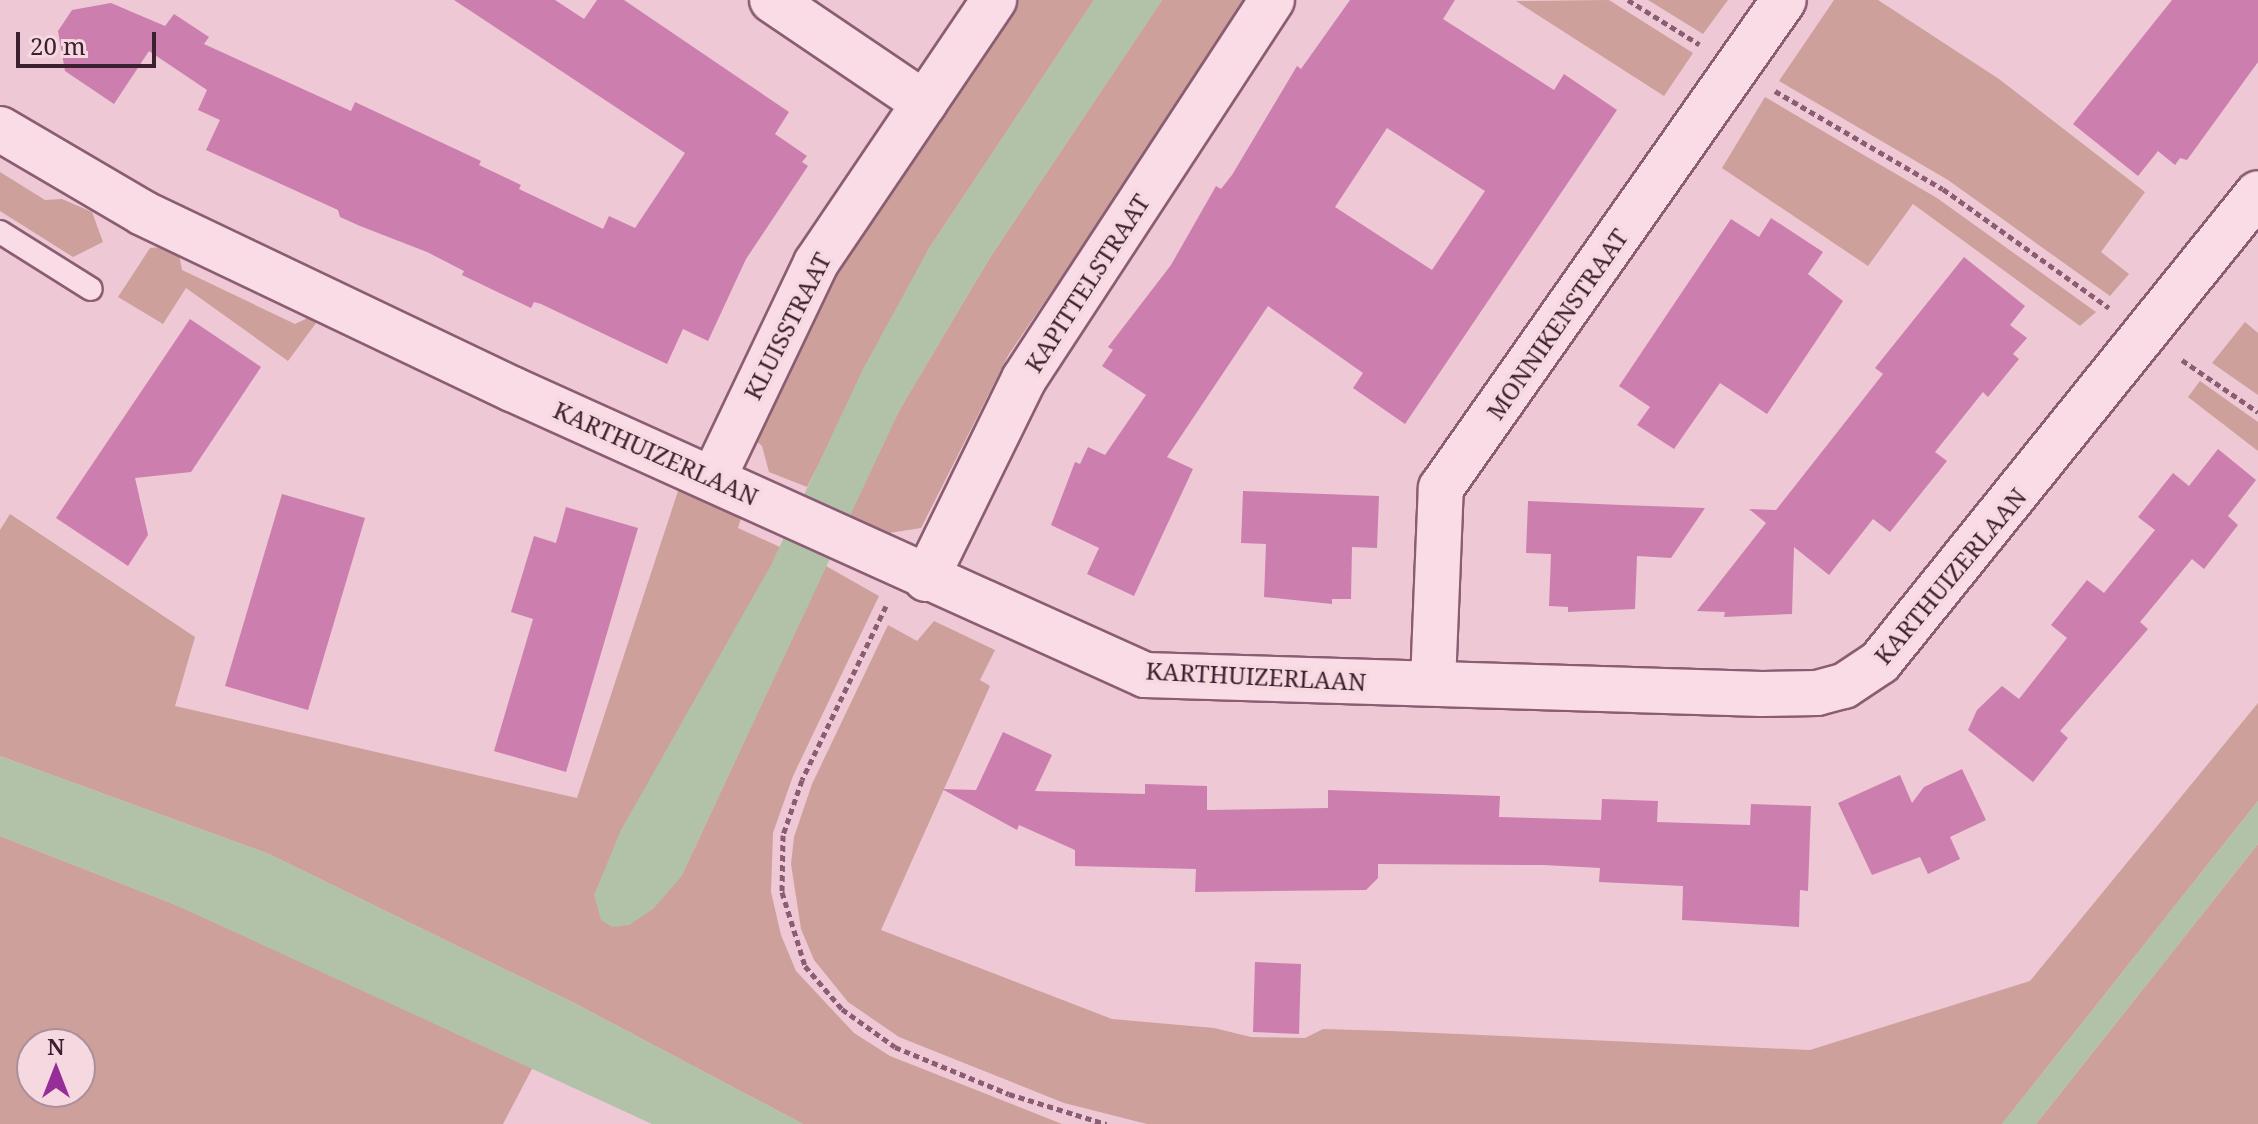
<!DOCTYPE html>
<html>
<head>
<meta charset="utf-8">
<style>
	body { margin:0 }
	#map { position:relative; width:2258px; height:1124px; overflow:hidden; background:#eec8d5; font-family:"Noto Serif",serif }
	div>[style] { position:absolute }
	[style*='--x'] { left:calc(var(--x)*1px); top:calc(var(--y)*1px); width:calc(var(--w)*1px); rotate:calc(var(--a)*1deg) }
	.green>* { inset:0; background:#cda09c }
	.water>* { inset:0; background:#b1c2a9 }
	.building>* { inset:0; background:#cc7fae }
	.path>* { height:5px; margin-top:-2.5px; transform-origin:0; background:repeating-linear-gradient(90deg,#8a5d73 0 6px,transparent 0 10px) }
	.roads { filter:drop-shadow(2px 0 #8a5d73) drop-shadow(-2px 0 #8a5d73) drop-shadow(0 2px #8a5d73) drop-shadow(0 -2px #8a5d73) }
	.lane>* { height:22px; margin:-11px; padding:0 11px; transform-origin:11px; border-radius:11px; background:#f9dce5 }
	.street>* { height:44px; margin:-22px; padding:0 22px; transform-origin:22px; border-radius:22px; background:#f9dce5 }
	span { translate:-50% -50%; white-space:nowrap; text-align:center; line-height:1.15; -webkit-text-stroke:7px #f6d8e1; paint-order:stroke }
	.street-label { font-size:24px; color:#3b212f }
	.north { position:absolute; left:16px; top:1028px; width:80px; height:80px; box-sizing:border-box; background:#f6d8e1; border:2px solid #ab8f9a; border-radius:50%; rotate:0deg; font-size:22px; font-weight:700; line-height:32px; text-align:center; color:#3b212f }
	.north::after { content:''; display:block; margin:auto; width:28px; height:36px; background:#952e99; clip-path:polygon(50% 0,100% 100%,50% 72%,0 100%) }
	.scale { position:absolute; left:16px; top:32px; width:140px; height:36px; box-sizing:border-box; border:4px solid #3b212f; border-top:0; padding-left:10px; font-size:24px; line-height:28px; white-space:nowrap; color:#3b212f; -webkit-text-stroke:6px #f6d8e1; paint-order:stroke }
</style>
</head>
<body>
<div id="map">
	<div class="green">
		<i style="clip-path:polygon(1014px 0,1094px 0,928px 250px,807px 487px,769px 472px,762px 446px,752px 437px,820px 290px)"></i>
		<i style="clip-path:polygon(1162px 0,1250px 0,1009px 354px,921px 528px,889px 533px,849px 515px,900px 409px,989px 259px)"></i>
		<i style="clip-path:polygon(1609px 0,1693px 53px,1664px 96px,1516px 1px)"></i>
		<i style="clip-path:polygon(1648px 0,1728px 0,1703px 34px)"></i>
		<i style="clip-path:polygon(1834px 0,1878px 0,1999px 79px,2145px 192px,2101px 252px,2129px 274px,2110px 296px,1948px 180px,1779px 81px)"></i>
		<i style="clip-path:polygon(1765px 97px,1937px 198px,2096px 312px,2080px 326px,1913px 204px,1868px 266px,1722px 168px)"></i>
		<i style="clip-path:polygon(0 172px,45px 200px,62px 199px,92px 212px,103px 242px,73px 257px,0 211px)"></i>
		<i style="clip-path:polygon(164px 247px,179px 254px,182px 270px,295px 324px,312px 316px,319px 319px,288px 361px,186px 288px,163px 324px,118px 297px,150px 248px)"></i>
		<i style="clip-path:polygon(2245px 322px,2258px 333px,2258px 395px,2212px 363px)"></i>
		<i style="clip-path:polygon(2200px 381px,2258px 422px,2258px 451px,2188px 397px)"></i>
		<i style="clip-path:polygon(679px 488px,743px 512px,738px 528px,780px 547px,681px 877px,826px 566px,879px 596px,793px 776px,773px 833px,771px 892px,781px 935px,796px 971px,854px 1033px,890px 1056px,1062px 1124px,803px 1124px,576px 1004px,269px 854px,0 756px,0 530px,10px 514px,195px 637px,175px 706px,577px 798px)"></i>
		<i style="clip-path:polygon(934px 621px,995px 650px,980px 680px,990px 686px,881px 930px,1112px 1019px,1214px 1028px,1251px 1037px,1305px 1038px,1323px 1029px,1391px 1031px,1810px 1050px,2030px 981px,2258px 703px,2258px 801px,2002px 1124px,1147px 1124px,1064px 1103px,899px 1037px,848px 1002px,814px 960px,801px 929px,791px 864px,794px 837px,812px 784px,888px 625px,917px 641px)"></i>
		<i style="clip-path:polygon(evenodd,0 836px,176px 905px,533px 1067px,503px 1124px,0 1124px,0 836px,32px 1044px,80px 1044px,80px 1092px,32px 1092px,32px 1044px)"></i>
		<i style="clip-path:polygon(2258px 844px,2258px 1124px,2036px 1124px)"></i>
	</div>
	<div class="water">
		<i style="clip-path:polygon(1094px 0,1162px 0,989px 259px,900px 409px,681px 877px,653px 909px,629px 925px,612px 927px,601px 920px,594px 895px,621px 830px,771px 565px,863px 369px,928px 250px)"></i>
		<i style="clip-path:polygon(0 756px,269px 854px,576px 1004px,803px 1124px,652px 1124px,176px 905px,0 836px)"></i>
		<i style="clip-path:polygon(2258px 801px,2258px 844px,2036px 1124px,2002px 1124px)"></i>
	</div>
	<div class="building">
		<i style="clip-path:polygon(454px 0,555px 0,584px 19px,597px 0,624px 0,789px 112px,775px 134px,807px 156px,802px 162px,808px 166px,746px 259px,708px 341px,683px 329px,667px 364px,541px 304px,534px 302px,531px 308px,462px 275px,464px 271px,427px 252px,360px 226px,340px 217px,338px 210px,206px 150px,220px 120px,198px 110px,207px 90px,149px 51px,114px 104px,65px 71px,58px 31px,72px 10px,111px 3px,165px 26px,174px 14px,209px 37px,204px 44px,351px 111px,355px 102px,481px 161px,479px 165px,521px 185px,519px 189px,603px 229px,609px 216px,635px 228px,685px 153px)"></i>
		<i style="clip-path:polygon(evenodd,1350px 0,1455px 0,1443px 19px,1554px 90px,1564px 74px,1617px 110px,1405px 424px,1353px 388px,1363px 373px,1268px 306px,1167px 457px,1193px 469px,1134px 596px,1087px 574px,1099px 548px,1051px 525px,1075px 462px,1080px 464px,1088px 447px,1105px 455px,1146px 395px,1102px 366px,1113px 350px,1108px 347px,1171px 265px,1216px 186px,1221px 189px,1232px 175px,1297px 66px,1301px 69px,1350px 0,1387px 128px,1485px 191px,1432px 270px,1335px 207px,1387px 128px)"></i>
		<i style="clip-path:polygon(2172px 0,2258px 0,2258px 62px,2187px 160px,2180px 158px,2175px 165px,2158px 151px,2138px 176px,2073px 124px)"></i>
		<i style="clip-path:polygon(1771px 218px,1823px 252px,1808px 274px,1843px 301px,1767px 414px,1720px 383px,1674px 449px,1637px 425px,1650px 407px,1619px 386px,1731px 219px,1759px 237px)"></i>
		<i style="clip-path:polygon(1964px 257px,2025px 306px,2010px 325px,2027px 338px,2013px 354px,2019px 359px,1988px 397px,1983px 392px,1935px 452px,1947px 461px,1890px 532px,1873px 519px,1829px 575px,1794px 547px,1792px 614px,1724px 617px,1725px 612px,1697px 611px,1766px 523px,1749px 509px,1776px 510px,1883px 374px,1875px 368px)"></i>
		<i style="clip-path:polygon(190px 319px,261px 367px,191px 472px,135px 478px,148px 535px,128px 566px,56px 518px)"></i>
		<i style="clip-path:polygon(2218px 449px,2256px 480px,2228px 516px,2238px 525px,2204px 569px,2192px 559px,2140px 622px,2148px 629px,2060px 731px,2068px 738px,2033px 782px,1968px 730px,1977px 710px,2002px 686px,2019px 699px,2067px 638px,2051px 625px,2087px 580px,2104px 593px,2155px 530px,2138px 517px,2173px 473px,2189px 486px)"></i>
		<i style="clip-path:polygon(1243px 491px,1379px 496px,1377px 548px,1352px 547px,1351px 599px,1332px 599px,1332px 604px,1264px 597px,1266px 544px,1241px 543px)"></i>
		<i style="clip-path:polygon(282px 494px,365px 518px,308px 710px,225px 686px)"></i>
		<i style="clip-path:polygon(1528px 501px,1622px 505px,1705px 508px,1671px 558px,1637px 556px,1635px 609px,1568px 612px,1568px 607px,1549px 606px,1551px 554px,1526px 553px)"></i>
		<i style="clip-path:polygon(566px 507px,638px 528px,566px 772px,494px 751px,533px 619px,511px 612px,534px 536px,556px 543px)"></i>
		<i style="clip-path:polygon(1003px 732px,1052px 755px,1035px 791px,1145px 794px,1145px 784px,1207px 786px,1207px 810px,1328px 808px,1328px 790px,1500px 796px,1499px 817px,1601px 820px,1602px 799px,1658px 801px,1657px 822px,1750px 825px,1751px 804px,1811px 806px,1808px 891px,1800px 890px,1799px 927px,1682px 920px,1683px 886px,1599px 882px,1600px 868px,1544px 865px,1378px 864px,1378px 878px,1366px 890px,1195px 892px,1196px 869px,1075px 866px,1075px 850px,1019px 825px,1017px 830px,942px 789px,976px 790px)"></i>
		<i style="clip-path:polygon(1962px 769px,1986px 820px,1950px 837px,1960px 859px,1928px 874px,1920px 857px,1872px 875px,1838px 803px,1900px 775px,1912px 803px,1924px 787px)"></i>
		<i style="clip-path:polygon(1255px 962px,1301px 964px,1299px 1034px,1253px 1032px)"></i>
	</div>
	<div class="path">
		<i style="--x:1628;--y:0;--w:84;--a:31.8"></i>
		<i style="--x:1775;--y:91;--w:194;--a:30.3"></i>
		<i style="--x:1943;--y:189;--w:204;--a:35.6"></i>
		<i style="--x:2182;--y:360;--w:92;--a:34.4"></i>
		<i style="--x:886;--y:606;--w:193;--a:115.8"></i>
		<i style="--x:802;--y:780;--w:58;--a:109.1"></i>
		<i style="--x:783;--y:835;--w:57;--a:91"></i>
		<i style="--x:782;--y:892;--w:77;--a:72.7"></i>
		<i style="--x:805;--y:966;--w:57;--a:49.3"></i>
		<i style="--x:842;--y:1009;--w:65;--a:35.6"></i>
		<i style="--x:895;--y:1047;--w:123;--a:22.4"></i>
		<i style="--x:1009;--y:1094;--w:102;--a:17.2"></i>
	</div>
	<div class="roads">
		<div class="lane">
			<i style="--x:0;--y:232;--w:107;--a:32.1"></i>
		</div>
		<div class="street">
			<i style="--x:772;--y:0;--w:184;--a:34.1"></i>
			<i style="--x:0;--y:129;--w:166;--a:30.4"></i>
			<i style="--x:143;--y:213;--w:409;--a:25.5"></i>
			<i style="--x:512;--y:389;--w:695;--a:24.31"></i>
			<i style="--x:1145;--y:675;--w:617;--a:1.76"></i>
			<i style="--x:1762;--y:694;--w:55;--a:-1"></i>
			<i style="--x:1817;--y:693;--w:28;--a:-15"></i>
			<i style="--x:1844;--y:686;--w:43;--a:-33.7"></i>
			<i style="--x:1880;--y:662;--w:602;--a:-51.13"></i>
			<i style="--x:714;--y:477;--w:237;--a:-64.5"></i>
			<i style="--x:816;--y:263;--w:318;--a:-55.9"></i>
			<i style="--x:926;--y:579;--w:223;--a:-63.9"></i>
			<i style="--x:1024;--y:379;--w:453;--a:-56.8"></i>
			<i style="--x:1433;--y:683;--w:195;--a:-87.7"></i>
			<i style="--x:1441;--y:488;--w:596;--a:-54.9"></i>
		</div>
	</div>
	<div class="street-label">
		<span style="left:1087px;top:283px;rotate:-57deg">KAPITTELSTRAAT</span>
		<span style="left:1557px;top:324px;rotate:-55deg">MONNIKENSTRAAT</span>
		<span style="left:787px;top:326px;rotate:-63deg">KLUISSTRAAT</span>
		<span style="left:656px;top:453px;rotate:24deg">KARTHUIZERLAAN</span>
		<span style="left:1950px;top:576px;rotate:-50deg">KARTHUIZERLAAN</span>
		<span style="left:1256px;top:676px;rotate:3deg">KARTHUIZERLAAN</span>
	</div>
	<div class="north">N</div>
	<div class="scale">20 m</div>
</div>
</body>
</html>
